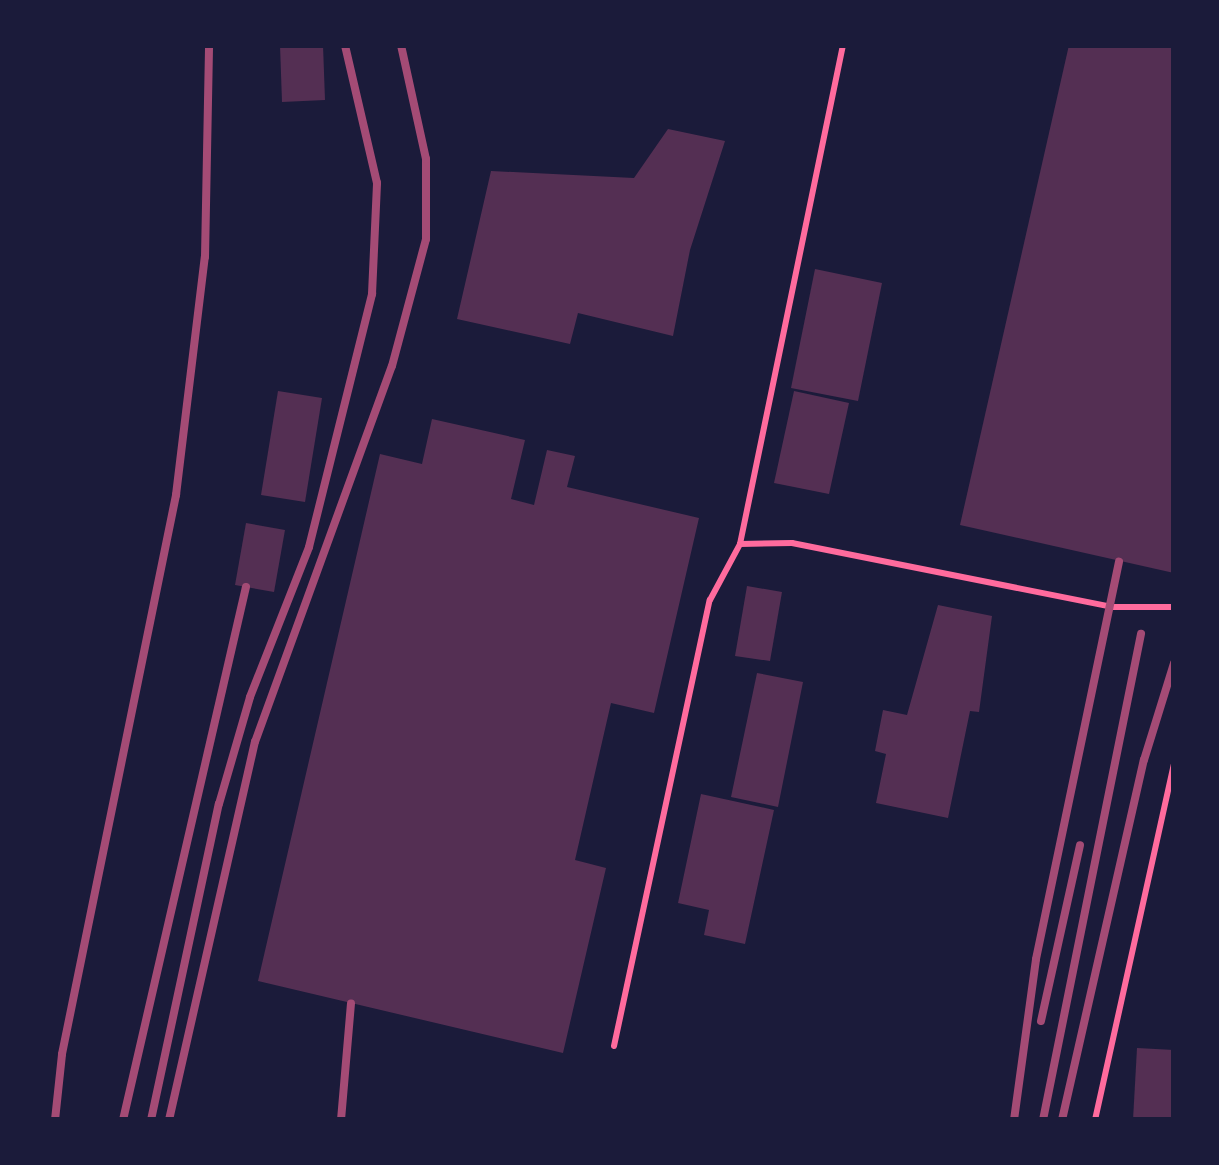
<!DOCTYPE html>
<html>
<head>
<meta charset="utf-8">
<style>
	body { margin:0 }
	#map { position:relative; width:1219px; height:1165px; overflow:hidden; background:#1b1b3a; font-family:Barlow,sans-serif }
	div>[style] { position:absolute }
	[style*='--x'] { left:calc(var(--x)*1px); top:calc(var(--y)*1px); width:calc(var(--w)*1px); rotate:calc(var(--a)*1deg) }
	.building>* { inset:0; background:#542f53 }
	.service>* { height:6px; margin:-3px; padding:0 3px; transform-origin:3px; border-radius:3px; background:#ff6b9d }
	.rail>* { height:8px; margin:-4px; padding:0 4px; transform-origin:4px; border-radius:4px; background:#a44b75 }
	span { translate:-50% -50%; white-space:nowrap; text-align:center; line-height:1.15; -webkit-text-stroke:9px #1b1b3a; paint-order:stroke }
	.frame { position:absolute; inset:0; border:48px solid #1b1b3a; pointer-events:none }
</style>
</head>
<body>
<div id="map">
	<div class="building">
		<i style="clip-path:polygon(280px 45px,323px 45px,325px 100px,282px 102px)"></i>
		<i style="clip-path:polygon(1069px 45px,1174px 45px,1174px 573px,960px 525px)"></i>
		<i style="clip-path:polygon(668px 129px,725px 141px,690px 250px,673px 336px,578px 313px,570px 344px,457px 319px,491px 171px,634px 178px)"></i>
		<i style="clip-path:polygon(815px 269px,882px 283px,858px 401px,791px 388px)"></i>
		<i style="clip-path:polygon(278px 391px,322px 398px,305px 502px,261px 495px)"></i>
		<i style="clip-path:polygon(794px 391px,849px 403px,829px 494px,774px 483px)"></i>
		<i style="clip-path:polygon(432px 419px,525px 440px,511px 499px,534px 505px,547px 450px,575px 456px,567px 487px,699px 518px,654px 713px,611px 703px,575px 860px,606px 868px,563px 1053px,258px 981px,380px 454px,422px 464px)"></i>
		<i style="clip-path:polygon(246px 523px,285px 530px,274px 592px,235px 585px)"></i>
		<i style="clip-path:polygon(747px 586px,782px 592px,770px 661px,735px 656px)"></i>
		<i style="clip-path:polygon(938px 605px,992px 616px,979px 712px,970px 711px,948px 818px,876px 803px,886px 754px,875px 751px,883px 710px,907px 715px)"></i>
		<i style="clip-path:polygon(757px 673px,803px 682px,778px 807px,731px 797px)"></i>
		<i style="clip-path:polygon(701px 794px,774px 810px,745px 944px,704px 935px,709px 910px,678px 903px)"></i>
		<i style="clip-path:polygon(1137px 1048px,1174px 1050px,1174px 1120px,1133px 1120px)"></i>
	</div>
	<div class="service">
		<i style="--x:740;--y:544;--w:510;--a:-78.34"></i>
		<i style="--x:614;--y:1046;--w:456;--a:-77.9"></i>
		<i style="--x:710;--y:600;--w:64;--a:-61.8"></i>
		<i style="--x:740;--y:544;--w:52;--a:-1.1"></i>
		<i style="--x:792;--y:543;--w:325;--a:11.3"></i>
		<i style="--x:1111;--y:607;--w:63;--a:0"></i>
		<i style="--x:1095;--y:1120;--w:364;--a:-77.5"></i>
	</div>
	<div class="rail">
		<i style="--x:1041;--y:1021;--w:180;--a:-77.5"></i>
		<i style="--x:55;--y:1120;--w:66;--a:-83.9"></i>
		<i style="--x:62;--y:1054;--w:571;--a:-78.47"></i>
		<i style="--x:176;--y:495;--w:240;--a:-83.1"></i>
		<i style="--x:205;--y:257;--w:212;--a:-88.9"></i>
		<i style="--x:123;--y:1120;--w:547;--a:-77.01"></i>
		<i style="--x:151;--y:1120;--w:323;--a:-77.9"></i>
		<i style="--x:219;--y:804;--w:111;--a:-73.8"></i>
		<i style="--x:250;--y:697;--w:161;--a:-68.5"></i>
		<i style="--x:309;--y:547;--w:261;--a:-76"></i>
		<i style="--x:372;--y:294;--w:111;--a:-87.4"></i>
		<i style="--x:377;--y:183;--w:142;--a:-103.1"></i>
		<i style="--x:169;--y:1120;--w:388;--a:-77.2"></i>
		<i style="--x:255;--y:742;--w:400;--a:-70"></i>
		<i style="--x:392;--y:366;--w:131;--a:-75"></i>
		<i style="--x:426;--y:239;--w:80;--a:-90"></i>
		<i style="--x:426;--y:159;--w:117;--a:-102.4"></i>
		<i style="--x:341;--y:1120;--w:117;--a:-85.1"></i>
		<i style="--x:1014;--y:1120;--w:162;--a:-82.2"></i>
		<i style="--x:1036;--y:959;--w:406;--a:-78.2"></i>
		<i style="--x:1043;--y:1120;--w:496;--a:-78.6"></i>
		<i style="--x:1062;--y:1120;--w:369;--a:-77.2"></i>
		<i style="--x:1144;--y:760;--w:102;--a:-72.8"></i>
	</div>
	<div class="frame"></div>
</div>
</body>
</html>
